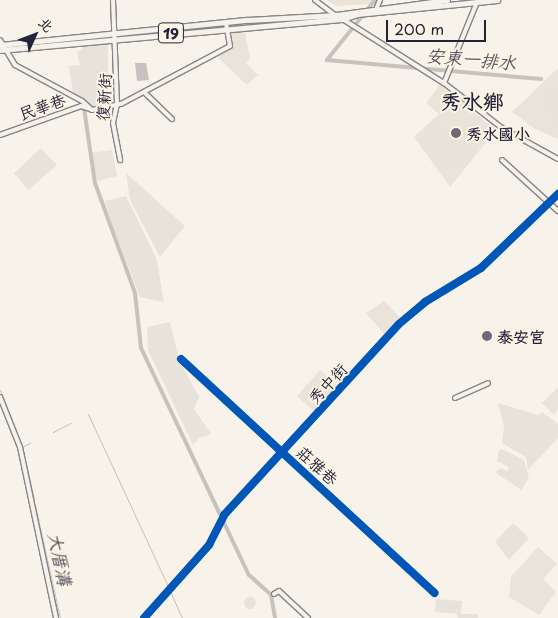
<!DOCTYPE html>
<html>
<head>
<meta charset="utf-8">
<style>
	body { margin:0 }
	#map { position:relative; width:558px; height:618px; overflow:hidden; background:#f7f3ea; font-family:"Playpen Sans","LXGW WenKai TC",sans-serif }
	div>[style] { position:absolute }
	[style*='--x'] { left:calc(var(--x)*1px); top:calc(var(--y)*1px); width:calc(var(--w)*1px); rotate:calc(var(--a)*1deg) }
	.built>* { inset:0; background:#e9e3d9 }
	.green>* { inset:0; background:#e8e3da }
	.round { border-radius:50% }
	.water>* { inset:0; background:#c7c2be }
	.stream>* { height:1px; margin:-0.5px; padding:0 0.5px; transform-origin:0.5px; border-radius:0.5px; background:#c7c2be }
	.canal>* { height:4px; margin:-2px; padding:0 2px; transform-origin:2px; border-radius:2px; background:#c7c2be }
	.roads { filter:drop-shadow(1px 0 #868485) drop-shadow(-1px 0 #868485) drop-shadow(0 1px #868485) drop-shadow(0 -1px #868485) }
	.minor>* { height:4px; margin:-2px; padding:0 2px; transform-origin:2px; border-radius:2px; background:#f5f2ec }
	.major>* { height:5px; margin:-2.5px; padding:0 2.5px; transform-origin:2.5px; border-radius:2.5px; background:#f5f2ec }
	.cycleway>* { height:8px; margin:-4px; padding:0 4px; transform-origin:4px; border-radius:4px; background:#0057b8 }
	.dots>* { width:14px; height:14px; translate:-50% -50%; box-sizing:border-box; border:2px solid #fcf5e5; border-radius:50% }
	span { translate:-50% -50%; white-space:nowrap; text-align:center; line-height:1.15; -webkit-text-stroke:4px #fcf5e5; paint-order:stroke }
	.shield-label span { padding:1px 4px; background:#fcf5e5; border:1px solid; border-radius:4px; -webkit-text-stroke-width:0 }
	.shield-label { font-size:15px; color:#22223b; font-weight:700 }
	.street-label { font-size:16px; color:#22223b }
	.poi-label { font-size:16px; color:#22223b; font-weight:700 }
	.left { translate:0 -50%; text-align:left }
	.water-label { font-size:18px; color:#545362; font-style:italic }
	.district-label { font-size:21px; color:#22223b; font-weight:700 }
	.north { position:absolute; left:10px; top:10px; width:50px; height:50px; -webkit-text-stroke:4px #fcf5e5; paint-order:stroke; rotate:47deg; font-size:14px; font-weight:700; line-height:20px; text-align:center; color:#22223b }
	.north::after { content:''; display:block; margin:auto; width:18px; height:22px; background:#22223b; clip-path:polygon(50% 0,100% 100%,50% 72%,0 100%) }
	.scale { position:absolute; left:386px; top:20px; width:100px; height:22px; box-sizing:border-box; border:2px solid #22223b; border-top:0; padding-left:6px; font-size:15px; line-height:18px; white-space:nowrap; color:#22223b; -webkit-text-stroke:4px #fcf5e5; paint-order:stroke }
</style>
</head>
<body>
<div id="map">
	<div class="built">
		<i style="clip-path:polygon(326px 0,373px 0,371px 4px,337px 6px)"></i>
		<i style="clip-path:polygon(244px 27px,250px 58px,246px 63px,258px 75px,247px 85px,215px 55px,232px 42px,229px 29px)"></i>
		<i style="clip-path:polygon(558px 68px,558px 139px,535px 129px,512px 112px)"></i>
		<i style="clip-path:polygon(440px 85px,496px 130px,450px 187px,414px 137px,439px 114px,426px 103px)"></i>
		<i style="clip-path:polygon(112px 150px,117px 176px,97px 181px,91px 153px)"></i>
		<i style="clip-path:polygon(384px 301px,402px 319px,386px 336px,366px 313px)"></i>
		<i style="clip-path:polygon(320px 370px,338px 388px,316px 413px,297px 396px)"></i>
		<i style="clip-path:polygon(558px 387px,558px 410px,554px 415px,542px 403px)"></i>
		<i style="clip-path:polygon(538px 547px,557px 564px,543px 579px,556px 592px,539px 615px,509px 597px,511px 577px)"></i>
	</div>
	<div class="green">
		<i style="clip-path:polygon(108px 41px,108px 103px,94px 107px,73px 93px,69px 66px,80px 65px,77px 52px,82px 49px,83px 43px)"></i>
		<i style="clip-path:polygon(558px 87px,558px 122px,544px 102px,548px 92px)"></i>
		<i style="clip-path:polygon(433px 121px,472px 153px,462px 163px,451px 165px,427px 146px,424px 135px,433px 126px,430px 124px)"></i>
		<i style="clip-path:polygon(41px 148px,57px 165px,28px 190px,14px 173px)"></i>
		<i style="clip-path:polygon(126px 173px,185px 226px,160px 257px,130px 200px)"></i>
		<i style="clip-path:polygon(126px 196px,157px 260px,164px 302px,140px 297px,112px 224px,105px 201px)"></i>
		<i style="clip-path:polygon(170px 322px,179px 360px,199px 397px,194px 409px,211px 434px,199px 438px,193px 445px,148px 350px,147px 327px)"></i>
		<i style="clip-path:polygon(498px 403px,538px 415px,542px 412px,558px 424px,558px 438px,528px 470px,526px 457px,502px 443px,504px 427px)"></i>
		<i style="clip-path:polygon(502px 449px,524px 460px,529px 478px,521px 490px,495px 472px,501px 468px,507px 471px,509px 467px,497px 461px,499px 450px)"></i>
		<i style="clip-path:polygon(513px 523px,529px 538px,509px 560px,495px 542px)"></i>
		<i class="round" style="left:244px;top:597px;width:12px;height:12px"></i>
		<i style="clip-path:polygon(436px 599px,462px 601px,461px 614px,478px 614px,478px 618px,458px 618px,457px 614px,435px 612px)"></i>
	</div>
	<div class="water">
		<i style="clip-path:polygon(135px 63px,146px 63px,149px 80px,137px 81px)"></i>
	</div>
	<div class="stream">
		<i style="--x:0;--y:390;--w:58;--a:68.7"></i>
		<i style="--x:88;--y:414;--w:190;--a:65.1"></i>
		<i style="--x:53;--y:432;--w:20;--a:-27"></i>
		<i style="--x:22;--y:446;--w:54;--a:77.2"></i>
		<i style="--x:22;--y:447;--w:9;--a:-27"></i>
		<i style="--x:35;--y:505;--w:116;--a:77.5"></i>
		<i style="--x:170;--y:591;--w:30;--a:66"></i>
	</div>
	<div class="canal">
		<i style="--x:375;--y:0;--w:77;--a:128.7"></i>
		<i style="--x:327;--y:60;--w:215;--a:5.1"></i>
		<i style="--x:84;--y:108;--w:76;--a:81.7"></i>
		<i style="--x:95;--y:183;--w:117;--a:70"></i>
		<i style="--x:135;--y:293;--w:55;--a:83.8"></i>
		<i style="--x:141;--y:348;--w:251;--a:64.6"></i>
		<i style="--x:249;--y:575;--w:30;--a:42"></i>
		<i style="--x:271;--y:595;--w:23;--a:80"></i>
	</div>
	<div class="roads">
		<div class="minor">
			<i style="--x:113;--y:0;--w:104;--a:87.8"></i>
			<i style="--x:117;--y:104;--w:19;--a:102"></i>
			<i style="--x:113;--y:123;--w:38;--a:79"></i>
			<i style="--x:315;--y:0;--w:25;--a:37"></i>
			<i style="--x:377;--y:7;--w:8;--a:-67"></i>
			<i style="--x:341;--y:18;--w:122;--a:32.3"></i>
			<i style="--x:444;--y:83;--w:73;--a:37.8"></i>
			<i style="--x:502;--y:128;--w:64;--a:29"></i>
			<i style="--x:0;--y:40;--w:29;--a:59"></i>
			<i style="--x:15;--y:65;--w:76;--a:28.2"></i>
			<i style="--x:82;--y:101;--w:13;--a:42"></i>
			<i style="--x:92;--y:110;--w:30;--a:-12"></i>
			<i style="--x:121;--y:104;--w:123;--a:-28"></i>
			<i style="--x:230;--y:46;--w:23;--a:-100"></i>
			<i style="--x:444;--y:83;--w:87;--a:-67.8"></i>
			<i style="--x:144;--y:92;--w:39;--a:44"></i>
			<i style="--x:0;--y:135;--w:86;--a:-19.7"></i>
			<i style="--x:81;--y:106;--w:9;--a:18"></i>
			<i style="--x:502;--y:160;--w:76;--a:42.3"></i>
			<i style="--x:181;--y:359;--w:345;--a:42.7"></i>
			<i style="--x:0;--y:397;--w:54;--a:68.2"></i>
			<i style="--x:20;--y:447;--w:175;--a:78.1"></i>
			<i style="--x:455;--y:398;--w:36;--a:-24"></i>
			<i style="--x:274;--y:594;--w:6;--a:-31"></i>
			<i style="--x:279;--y:591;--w:40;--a:43"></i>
			<i style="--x:144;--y:618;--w:98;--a:-48.3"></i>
			<i style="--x:209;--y:545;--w:34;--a:-63"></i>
			<i style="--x:224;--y:515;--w:259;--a:-47.5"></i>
			<i style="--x:399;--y:324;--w:34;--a:-40"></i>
			<i style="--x:425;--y:302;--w:66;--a:-31.3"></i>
			<i style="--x:481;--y:268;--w:107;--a:-43.9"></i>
		</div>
		<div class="major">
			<i style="--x:0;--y:45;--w:249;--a:-5.8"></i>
			<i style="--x:248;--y:20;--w:88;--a:-3.3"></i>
			<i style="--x:336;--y:15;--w:112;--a:-7.7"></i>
			<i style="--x:0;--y:50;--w:343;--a:-5.2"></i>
			<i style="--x:342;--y:19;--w:16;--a:-18"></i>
			<i style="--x:357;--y:14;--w:141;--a:-5.7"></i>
		</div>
	</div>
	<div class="cycleway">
		<i style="--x:181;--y:359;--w:345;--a:42.7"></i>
		<i style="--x:144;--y:618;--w:98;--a:-48.3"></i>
		<i style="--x:209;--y:545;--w:34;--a:-63"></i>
		<i style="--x:224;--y:515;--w:259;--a:-47.5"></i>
		<i style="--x:399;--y:324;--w:34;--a:-40"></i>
		<i style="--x:425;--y:302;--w:66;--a:-31.3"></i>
		<i style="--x:481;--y:268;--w:107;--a:-43.9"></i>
	</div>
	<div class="dots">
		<i style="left:456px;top:133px;background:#6d6b78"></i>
		<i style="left:487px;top:336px;background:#6d6b78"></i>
	</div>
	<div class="shield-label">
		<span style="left:171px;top:33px">19</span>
	</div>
	<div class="street-label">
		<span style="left:103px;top:97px;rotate:-87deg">復新街</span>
		<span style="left:42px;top:106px;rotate:-19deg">民華巷</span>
		<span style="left:327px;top:383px;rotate:-47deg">秀中街</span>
		<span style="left:318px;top:465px;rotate:42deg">莊雅巷</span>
	</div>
	<div class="poi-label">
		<span class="left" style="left:466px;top:133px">秀水國小</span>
		<span class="left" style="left:497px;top:336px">泰安宮</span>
	</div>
	<div class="water-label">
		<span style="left:471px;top:59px;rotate:5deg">安東一排水</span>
		<span style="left:60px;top:559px;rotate:78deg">大厝溝</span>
	</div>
	<div class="district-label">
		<span style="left:472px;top:100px">秀水鄉</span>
	</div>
	<div class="north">北</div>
	<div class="scale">200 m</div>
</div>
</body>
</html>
